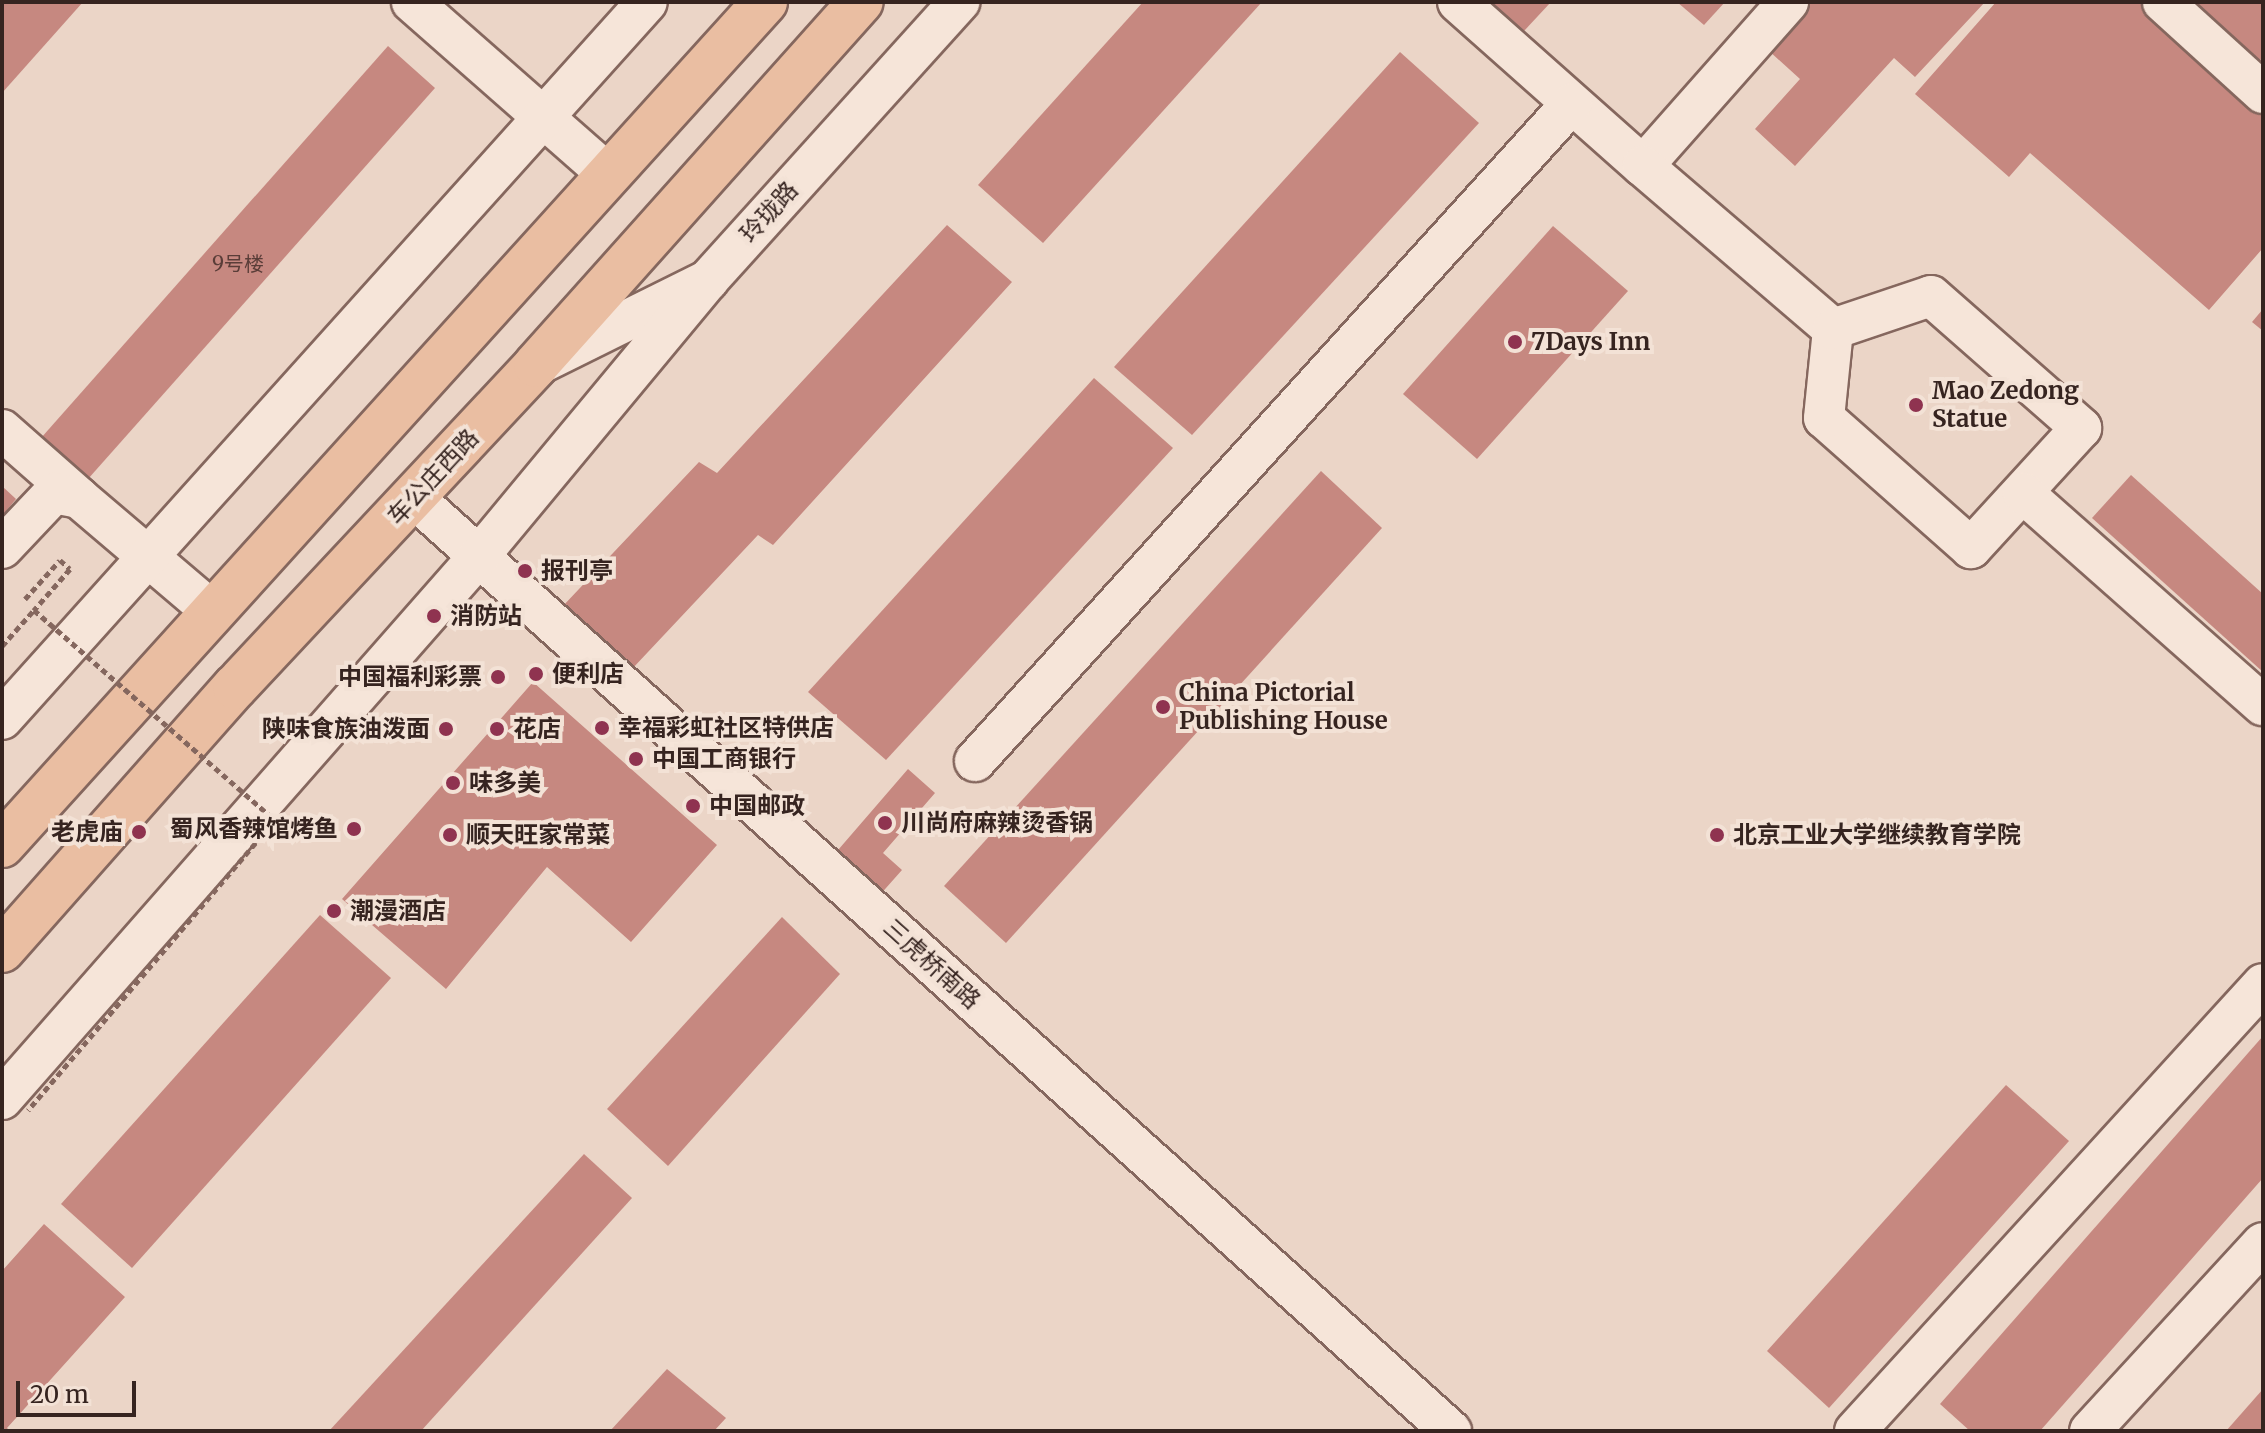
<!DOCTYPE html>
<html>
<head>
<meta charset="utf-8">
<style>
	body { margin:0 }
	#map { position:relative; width:2265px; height:1433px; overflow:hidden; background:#ebd5c7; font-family:Merriweather,"Noto Sans SC",serif }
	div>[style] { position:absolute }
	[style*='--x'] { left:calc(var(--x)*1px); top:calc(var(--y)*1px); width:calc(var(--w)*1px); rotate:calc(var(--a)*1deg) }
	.building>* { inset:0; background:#c68880 }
	.path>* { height:5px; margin-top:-2.5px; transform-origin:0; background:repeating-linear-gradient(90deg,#85675e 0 6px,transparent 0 10px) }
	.roads { filter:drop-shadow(2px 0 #85675e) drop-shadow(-2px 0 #85675e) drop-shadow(0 2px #85675e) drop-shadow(0 -2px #85675e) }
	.minor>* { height:40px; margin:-20px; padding:0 20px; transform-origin:20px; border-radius:20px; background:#f6e5d9 }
	.major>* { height:44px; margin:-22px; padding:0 22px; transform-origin:22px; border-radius:22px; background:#eabea2 }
	.path-bridge>* { height:5px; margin-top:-2.5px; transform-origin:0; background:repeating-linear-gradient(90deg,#85675e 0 6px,transparent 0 10px) }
	.dots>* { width:22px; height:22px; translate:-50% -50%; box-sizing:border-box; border:4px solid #f3e2d6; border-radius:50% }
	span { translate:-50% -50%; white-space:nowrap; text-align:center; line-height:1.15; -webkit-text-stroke:8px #f3e2d6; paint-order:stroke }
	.number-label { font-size:20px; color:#5a3d38 }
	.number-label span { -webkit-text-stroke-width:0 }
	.street-label { font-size:24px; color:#362420 }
	.poi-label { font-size:24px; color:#362420; font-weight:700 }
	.left { translate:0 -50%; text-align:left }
	.right { translate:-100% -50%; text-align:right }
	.frame { position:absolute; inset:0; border:4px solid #362420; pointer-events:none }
	.scale { position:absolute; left:16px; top:1381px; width:120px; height:36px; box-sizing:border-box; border:4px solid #362420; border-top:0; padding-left:10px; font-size:24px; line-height:28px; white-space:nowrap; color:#362420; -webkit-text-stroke:6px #f3e2d6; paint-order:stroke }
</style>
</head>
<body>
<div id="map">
	<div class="building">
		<i style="clip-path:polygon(2px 2px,83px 2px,2px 93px)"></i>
		<i style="clip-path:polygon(1143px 2px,1262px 2px,1043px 243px,978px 185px)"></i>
		<i style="clip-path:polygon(1491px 2px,1551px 2px,1524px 31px)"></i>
		<i style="clip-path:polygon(1677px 2px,1725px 2px,1704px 25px)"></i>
		<i style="clip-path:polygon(1811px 2px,1985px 2px,1915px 77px,1894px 58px,1795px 166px,1755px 129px,1800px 79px,1768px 50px)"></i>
		<i style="clip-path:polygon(1996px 2px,2141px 2px,2263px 109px,2263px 248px,2209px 310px,2030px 153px,2009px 177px,1915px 94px)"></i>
		<i style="clip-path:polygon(2181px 2px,2263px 2px,2263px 57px,2254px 67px)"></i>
		<i style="clip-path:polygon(388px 46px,435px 88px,88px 479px,41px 438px)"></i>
		<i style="clip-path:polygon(1400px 52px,1479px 123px,1192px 435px,1114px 367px)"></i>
		<i style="clip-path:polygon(947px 225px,1012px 282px,773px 545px,758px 535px,632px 669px,562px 607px,699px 462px,717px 473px)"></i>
		<i style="clip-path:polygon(1553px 226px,1628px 291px,1477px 459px,1403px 394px)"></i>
		<i style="clip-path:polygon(2263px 309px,2263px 331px,2252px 322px)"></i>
		<i style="clip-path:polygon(1094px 378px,1173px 448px,886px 760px,808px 692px)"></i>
		<i style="clip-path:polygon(1321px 471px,1382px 528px,1006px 943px,944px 886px)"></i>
		<i style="clip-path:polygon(2131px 475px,2263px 594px,2263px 672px,2092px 518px)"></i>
		<i style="clip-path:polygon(2px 486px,16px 499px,2px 516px)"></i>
		<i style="clip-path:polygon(533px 682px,717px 845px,631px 942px,547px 867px,446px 989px,342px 899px)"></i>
		<i style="clip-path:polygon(908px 769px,935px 793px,883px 853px,902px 870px,878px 897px,832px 857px)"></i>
		<i style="clip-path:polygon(320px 915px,391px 978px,132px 1268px,61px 1204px)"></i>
		<i style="clip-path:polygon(782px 917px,840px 974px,668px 1166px,607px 1109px)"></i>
		<i style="clip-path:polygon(2263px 1036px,2263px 1178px,2040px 1431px,1970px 1431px,1940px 1404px)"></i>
		<i style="clip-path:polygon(2006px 1085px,2069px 1141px,1829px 1408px,1767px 1351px)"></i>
		<i style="clip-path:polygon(584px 1154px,632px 1198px,421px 1431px,329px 1431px)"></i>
		<i style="clip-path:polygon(44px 1224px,125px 1297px,7px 1428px,10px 1431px,2px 1431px,2px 1271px)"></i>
		<i style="clip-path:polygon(667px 1369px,726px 1418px,714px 1431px,610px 1431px)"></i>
		<i style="clip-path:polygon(2263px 1389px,2263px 1431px,2226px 1431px)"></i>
	</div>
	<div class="path">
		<i style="--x:25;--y:599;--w:52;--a:-48.1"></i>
		<i style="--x:60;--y:560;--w:13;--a:42"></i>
		<i style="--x:70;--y:569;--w:55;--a:131.3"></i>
	</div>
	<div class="roads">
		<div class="minor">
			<i style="--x:412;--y:2;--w:262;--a:41.3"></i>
			<i style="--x:1458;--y:2;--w:247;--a:41.6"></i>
			<i style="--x:1643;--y:166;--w:219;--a:-48.5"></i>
			<i style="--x:2163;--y:2;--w:135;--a:42.3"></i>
			<i style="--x:1643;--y:166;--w:250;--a:40.6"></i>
			<i style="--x:1931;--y:296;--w:200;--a:41.3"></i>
			<i style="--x:2081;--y:428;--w:163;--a:132.5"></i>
			<i style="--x:1971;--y:548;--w:196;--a:-138.5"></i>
			<i style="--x:1824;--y:418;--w:89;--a:-84.2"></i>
			<i style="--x:1833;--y:329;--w:103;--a:-18.6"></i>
			<i style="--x:539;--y:364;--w:189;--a:-26.4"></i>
			<i style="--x:708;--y:280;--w:375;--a:-47.9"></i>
			<i style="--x:2;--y:430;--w:103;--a:41.4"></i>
			<i style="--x:2023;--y:493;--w:320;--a:41.5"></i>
			<i style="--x:414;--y:498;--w:1395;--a:41.98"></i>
			<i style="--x:2;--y:548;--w:76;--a:-46.6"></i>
			<i style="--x:54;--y:493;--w:25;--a:11"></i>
			<i style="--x:79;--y:498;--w:176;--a:40.4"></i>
			<i style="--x:2;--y:719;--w:964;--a:-48.03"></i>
			<i style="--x:975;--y:761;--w:888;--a:-47.78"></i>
			<i style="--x:2;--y:1099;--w:723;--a:-48.7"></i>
			<i style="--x:479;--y:556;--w:359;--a:-50.3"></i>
			<i style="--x:1855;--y:1431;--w:605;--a:-47.61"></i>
			<i style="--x:2090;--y:1431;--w:255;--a:-47.4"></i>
		</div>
		<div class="major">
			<i style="--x:2;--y:845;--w:1137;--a:-47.85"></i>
			<i style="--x:2;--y:950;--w:351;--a:-48.5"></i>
			<i style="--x:235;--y:687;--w:441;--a:-46.9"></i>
			<i style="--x:536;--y:365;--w:487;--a:-48.2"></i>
		</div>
	</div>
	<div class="path-bridge">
		<i style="--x:2;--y:646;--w:48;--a:-48.4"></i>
		<i style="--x:34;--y:610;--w:320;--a:41.1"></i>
		<i style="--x:275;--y:820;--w:381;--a:130.4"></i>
	</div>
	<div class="dots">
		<i style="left:1515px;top:342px;background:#8f3350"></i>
		<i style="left:1916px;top:405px;background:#8f3350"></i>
		<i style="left:525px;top:571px;background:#8f3350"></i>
		<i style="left:434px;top:616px;background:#8f3350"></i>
		<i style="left:536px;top:674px;background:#8f3350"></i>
		<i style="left:498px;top:677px;background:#8f3350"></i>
		<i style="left:1163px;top:707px;background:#8f3350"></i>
		<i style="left:602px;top:728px;background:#8f3350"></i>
		<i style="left:446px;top:729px;background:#8f3350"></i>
		<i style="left:497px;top:729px;background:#8f3350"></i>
		<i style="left:636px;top:759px;background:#8f3350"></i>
		<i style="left:453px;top:783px;background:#8f3350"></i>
		<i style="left:693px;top:806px;background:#8f3350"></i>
		<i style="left:885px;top:823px;background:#8f3350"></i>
		<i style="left:354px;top:829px;background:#8f3350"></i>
		<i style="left:139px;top:832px;background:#8f3350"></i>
		<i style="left:450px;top:835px;background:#8f3350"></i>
		<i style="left:1717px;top:835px;background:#8f3350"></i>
		<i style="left:334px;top:911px;background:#8f3350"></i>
	</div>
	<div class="number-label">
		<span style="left:238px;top:263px">9号楼</span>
	</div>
	<div class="street-label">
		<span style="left:769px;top:212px;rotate:-48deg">玲珑路</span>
		<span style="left:433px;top:477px;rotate:-47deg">车公庄西路</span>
		<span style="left:932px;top:964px;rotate:42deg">三虎桥南路</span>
	</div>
	<div class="poi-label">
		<span class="left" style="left:1531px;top:342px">7Days Inn</span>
		<span class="left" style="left:1932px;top:405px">Mao Zedong<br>Statue</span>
		<span class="left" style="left:541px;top:571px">报刊亭</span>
		<span class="left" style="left:450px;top:616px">消防站</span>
		<span class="left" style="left:552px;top:674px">便利店</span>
		<span class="right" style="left:482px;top:677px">中国福利彩票</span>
		<span class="left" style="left:1179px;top:707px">China Pictorial<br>Publishing House</span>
		<span class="left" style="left:618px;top:728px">幸福彩虹社区特供店</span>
		<span class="right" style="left:430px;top:729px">陕味食族油泼面</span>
		<span class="left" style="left:513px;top:729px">花店</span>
		<span class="left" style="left:652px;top:759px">中国工商银行</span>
		<span class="left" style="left:469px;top:783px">味多美</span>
		<span class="left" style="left:709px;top:806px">中国邮政</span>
		<span class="left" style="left:901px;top:823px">川尚府麻辣烫香锅</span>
		<span class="right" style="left:338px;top:829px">蜀风香辣馆烤鱼</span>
		<span class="right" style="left:123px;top:832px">老虎庙</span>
		<span class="left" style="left:466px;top:835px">顺天旺家常菜</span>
		<span class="left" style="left:1733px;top:835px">北京工业大学继续教育学院</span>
		<span class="left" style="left:350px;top:911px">潮漫酒店</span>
	</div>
	<div class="frame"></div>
	<div class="scale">20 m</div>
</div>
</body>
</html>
